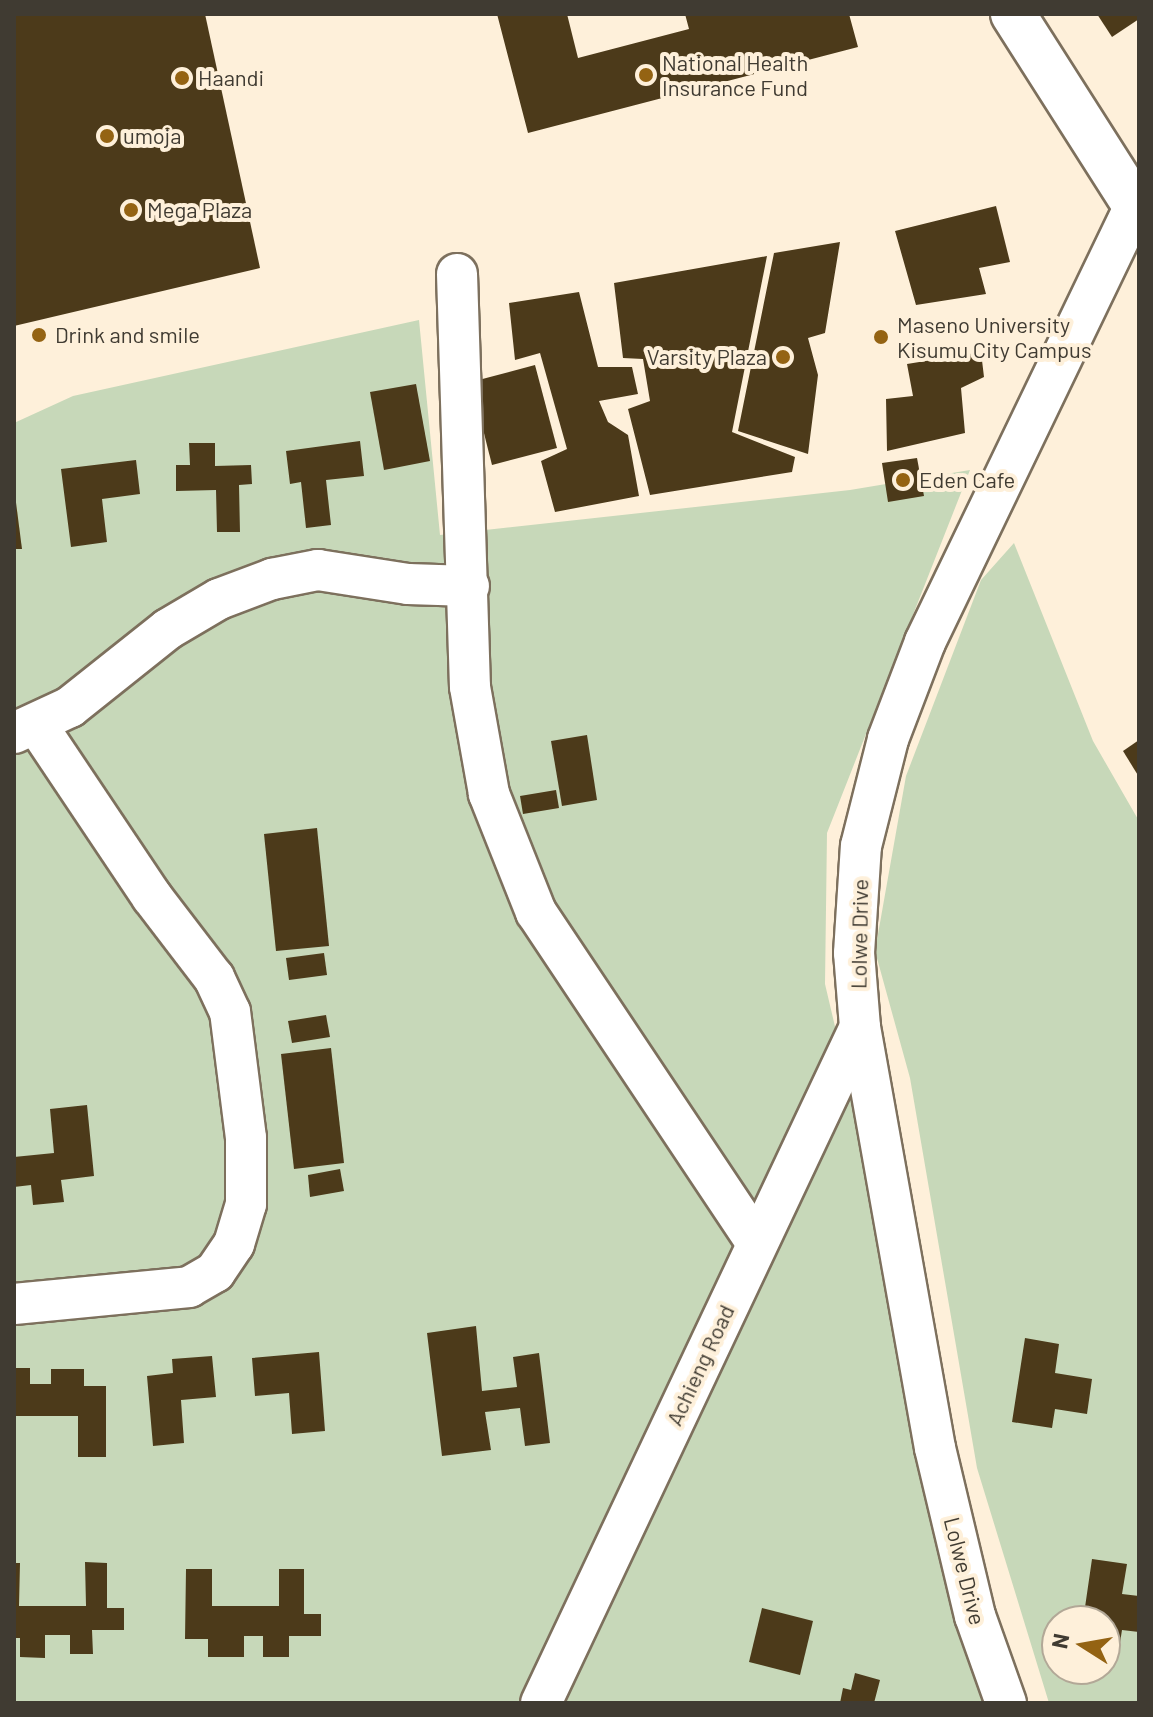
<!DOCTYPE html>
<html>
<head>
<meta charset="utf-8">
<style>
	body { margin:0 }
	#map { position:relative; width:1153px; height:1717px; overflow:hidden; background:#fef0da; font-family:Barlow,sans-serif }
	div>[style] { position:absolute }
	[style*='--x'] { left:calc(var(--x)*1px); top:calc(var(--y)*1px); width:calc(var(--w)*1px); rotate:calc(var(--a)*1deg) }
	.green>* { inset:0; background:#c7d8b9 }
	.building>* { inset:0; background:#4c3a1a }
	.roads { filter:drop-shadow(2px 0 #7d705d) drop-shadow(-2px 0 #7d705d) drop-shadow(0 2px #7d705d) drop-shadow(0 -2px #7d705d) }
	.minor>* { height:40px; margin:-20px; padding:0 20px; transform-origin:20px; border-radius:20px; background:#fff }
	.secondary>* { height:44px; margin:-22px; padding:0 22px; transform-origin:22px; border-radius:22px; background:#fff }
	.dots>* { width:22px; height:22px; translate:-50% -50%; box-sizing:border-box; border:4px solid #fef0da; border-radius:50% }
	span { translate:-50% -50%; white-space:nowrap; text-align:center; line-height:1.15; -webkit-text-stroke:8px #fef0da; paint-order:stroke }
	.poi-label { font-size:22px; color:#403b32 }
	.left { translate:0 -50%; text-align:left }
	.right { translate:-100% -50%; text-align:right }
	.street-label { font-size:22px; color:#403b32 }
	.frame { position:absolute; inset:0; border:16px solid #403b32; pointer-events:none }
	.north { position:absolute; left:1041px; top:1605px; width:80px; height:80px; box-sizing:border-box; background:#fef0da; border:2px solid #b2a897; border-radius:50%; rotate:281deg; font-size:22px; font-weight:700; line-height:32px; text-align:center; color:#403b32 }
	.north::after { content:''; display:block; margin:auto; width:28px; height:36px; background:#946313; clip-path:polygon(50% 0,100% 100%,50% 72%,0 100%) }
</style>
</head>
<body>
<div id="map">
	<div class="green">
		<i style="clip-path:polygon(419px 320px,440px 535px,850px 490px,970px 470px,827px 833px,825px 984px,994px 1703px,14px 1703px,14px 423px,73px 396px)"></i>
		<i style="clip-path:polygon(evenodd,1014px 543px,1093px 741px,1139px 821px,1139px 1703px,1049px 1703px,977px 1468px,910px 1078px,875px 951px,906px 776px,981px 580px,1014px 543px,1057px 1621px,1105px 1621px,1105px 1669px,1057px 1669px,1057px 1621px)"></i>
	</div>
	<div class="building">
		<i style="clip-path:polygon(14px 14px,205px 14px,260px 268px,14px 326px)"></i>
		<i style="clip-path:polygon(497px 14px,567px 14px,578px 58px,689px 29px,685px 14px,849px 14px,858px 47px,528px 133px)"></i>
		<i style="clip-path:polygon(1097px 14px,1139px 14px,1139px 19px,1112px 37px)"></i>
		<i style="clip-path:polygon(996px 206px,1010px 262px,979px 268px,986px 294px,916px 305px,895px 231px)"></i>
		<i style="clip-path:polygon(840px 242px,825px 333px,808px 338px,818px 375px,808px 454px,738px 431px,774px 253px)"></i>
		<i style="clip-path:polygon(767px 256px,732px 432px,795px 457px,792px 472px,650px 495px,628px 409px,650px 401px,643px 359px,623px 358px,614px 283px)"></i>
		<i style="clip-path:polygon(579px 292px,598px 367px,632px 367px,638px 394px,599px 401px,608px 422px,628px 435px,639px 496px,555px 512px,541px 461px,567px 449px,540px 353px,515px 360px,509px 303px)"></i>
		<i style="clip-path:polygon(981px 352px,984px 377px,961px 388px,965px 433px,887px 451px,886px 399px,913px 396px,907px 364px)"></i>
		<i style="clip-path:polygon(535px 365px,557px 448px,492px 465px,471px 382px)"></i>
		<i style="clip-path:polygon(416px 384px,430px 461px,384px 470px,370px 392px)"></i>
		<i style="clip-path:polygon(360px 441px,364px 476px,326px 480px,331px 525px,306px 528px,301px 482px,290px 484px,286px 451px)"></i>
		<i style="clip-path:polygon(189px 443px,215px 443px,215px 466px,251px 465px,252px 484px,239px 485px,240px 532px,217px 532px,216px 490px,176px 491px,176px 465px,190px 465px)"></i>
		<i style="clip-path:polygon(917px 458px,924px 496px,888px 502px,882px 463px)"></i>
		<i style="clip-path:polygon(136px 460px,140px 494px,102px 499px,107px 542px,71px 547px,61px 469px)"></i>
		<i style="clip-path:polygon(14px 487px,22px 549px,14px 549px)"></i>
		<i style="clip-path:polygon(587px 735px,597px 800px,562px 806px,551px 741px)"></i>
		<i style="clip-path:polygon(1139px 740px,1139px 777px,1123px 751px)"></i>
		<i style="clip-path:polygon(556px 790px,559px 808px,523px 814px,520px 796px)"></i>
		<i style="clip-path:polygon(317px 828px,329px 946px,276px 951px,264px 834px)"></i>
		<i style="clip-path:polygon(324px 953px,327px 975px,289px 980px,286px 958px)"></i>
		<i style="clip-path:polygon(326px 1015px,330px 1037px,292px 1043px,288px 1021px)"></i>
		<i style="clip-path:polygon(331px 1048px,344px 1163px,294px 1169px,281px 1054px)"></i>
		<i style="clip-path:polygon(87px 1105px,94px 1176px,61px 1180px,64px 1202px,33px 1205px,31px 1185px,14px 1187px,14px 1157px,54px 1153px,50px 1109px)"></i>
		<i style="clip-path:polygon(340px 1169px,344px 1191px,310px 1197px,308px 1175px)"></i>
		<i style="clip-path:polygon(476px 1326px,482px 1391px,517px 1387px,513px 1357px,539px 1353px,550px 1443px,525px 1446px,520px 1408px,485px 1412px,491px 1450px,442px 1456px,427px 1333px)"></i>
		<i style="clip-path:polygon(1025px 1338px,1059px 1344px,1055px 1373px,1092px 1379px,1087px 1414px,1055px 1409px,1052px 1428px,1012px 1422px)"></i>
		<i style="clip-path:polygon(319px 1352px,325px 1431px,292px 1434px,289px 1393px,255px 1396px,252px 1358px)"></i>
		<i style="clip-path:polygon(212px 1356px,216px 1397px,181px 1400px,184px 1443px,153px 1446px,147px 1376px,173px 1373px,172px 1359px)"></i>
		<i style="clip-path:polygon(14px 1368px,30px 1368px,30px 1384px,51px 1384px,51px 1369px,84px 1369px,84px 1386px,106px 1386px,106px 1457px,78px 1457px,78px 1416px,14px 1416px)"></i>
		<i style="clip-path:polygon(1092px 1559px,1127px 1564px,1122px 1594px,1139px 1596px,1139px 1632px,1122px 1630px,1119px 1649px,1105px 1647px,1105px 1621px,1083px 1621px)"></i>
		<i style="clip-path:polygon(85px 1562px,107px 1563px,107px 1608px,124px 1608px,124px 1630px,92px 1630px,93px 1654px,70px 1654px,70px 1635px,45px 1635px,45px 1658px,20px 1657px,20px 1638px,14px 1638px,14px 1563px,20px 1563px,19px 1606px,86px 1606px)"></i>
		<i style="clip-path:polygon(186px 1569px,212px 1569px,212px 1606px,279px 1606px,279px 1569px,304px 1569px,304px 1614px,321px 1614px,321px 1636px,289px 1636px,289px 1657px,263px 1657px,263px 1636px,244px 1636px,244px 1657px,208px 1657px,208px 1639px,185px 1639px)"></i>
		<i style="clip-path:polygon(762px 1608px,813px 1621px,800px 1675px,749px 1662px)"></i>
		<i style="clip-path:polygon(855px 1673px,880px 1680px,874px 1703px,840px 1703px,843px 1688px,851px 1690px)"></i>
	</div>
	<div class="roads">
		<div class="minor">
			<i style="--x:457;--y:274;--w:413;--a:88.2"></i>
			<i style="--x:470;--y:687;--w:109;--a:79.9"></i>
			<i style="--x:489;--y:794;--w:127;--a:68.3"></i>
			<i style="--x:536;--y:912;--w:398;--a:56.3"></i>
			<i style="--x:14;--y:733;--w:62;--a:-24.9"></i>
			<i style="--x:70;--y:707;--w:125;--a:-38.5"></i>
			<i style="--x:168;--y:629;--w:59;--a:-30.5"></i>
			<i style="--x:219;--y:599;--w:57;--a:-20.7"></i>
			<i style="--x:272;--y:579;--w:47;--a:-11.1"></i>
			<i style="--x:318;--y:570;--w:91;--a:8.8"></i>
			<i style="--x:408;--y:584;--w:61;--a:1.9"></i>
			<i style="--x:14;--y:1304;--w:176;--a:-5.5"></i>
			<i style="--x:189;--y:1287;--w:30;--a:-30"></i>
			<i style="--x:215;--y:1272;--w:34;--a:-56"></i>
			<i style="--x:234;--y:1244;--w:42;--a:-73.3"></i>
			<i style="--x:246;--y:1204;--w:66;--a:-90"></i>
			<i style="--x:246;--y:1138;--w:127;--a:-97.2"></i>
			<i style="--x:230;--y:1012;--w:38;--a:-115"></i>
			<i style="--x:214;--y:978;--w:102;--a:-127.4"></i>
			<i style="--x:152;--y:897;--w:208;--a:-123.8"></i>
			<i style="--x:541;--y:1703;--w:747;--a:-64.74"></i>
			<i style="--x:1006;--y:1703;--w:92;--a:-109.6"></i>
			<i style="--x:975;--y:1616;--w:173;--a:-103.4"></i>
			<i style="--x:935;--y:1448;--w:428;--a:-100.1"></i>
			<i style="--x:860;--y:1027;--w:74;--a:-94.6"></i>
			<i style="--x:854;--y:953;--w:107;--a:-86.3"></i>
			<i style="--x:861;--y:846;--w:110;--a:-75.8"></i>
			<i style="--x:888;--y:739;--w:104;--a:-69.1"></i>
			<i style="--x:925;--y:642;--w:484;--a:-64.3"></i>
		</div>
		<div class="secondary">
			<i style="--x:1013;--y:14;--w:235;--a:57.5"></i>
		</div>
	</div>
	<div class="dots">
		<i style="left:646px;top:75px;background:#946313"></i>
		<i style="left:182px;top:78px;background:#946313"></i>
		<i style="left:107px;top:136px;background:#946313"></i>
		<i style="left:131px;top:210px;background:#946313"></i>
		<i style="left:39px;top:335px;background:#946313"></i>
		<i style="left:881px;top:337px;background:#946313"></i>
		<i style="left:783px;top:357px;background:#946313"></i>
		<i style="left:903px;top:480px;background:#946313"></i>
	</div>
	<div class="poi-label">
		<span class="left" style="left:662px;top:75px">National Health<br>Insurance Fund</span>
		<span class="left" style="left:198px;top:78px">Haandi</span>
		<span class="left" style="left:123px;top:136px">umoja</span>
		<span class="left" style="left:147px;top:210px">Mega Plaza</span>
		<span class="left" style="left:897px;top:337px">Maseno University<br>Kisumu City Campus</span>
		<span class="left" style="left:55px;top:335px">Drink and smile</span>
		<span class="right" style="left:767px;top:357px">Varsity Plaza</span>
		<span class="left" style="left:919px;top:480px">Eden Cafe</span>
	</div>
	<div class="street-label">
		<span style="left:859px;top:934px;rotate:-89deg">Lolwe Drive</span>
		<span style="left:700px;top:1365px;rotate:-65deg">Achieng Road</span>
		<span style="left:965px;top:1571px;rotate:76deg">Lolwe Drive</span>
	</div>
	<div class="frame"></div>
	<div class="north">N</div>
</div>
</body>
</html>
